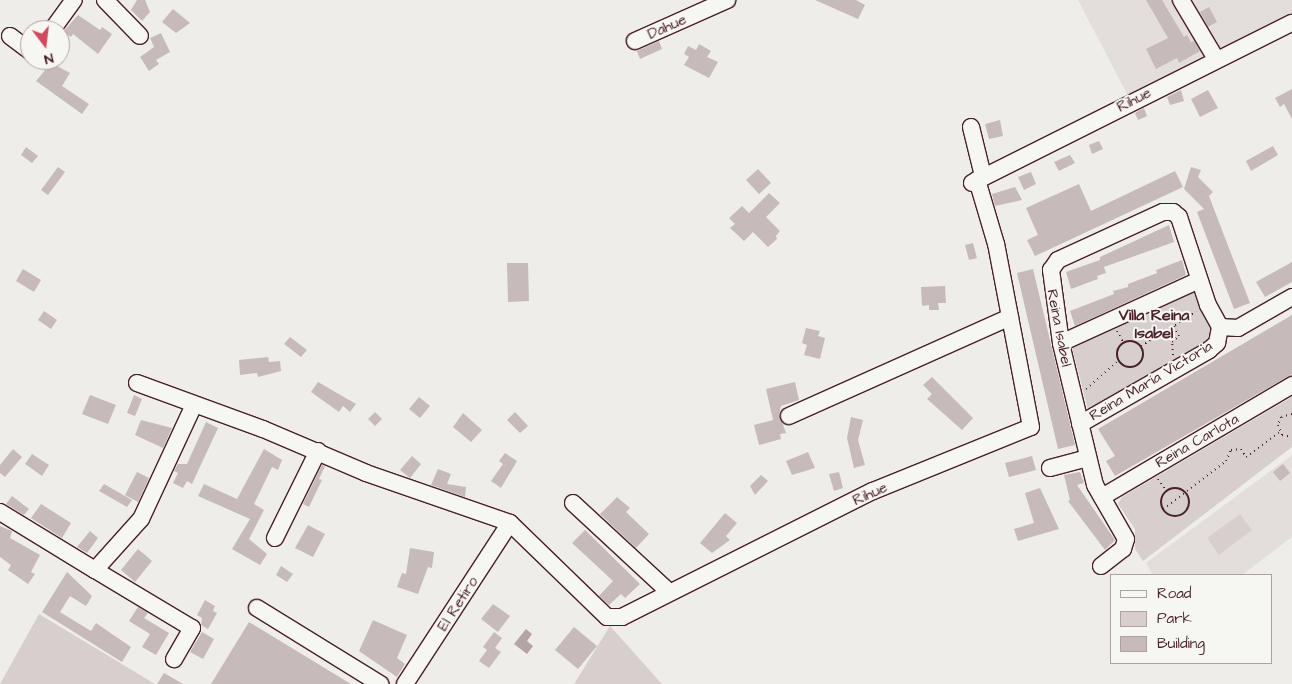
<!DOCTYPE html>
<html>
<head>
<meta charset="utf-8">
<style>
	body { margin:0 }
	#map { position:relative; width:1292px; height:684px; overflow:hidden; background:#efedea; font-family:"Architects Daughter",sans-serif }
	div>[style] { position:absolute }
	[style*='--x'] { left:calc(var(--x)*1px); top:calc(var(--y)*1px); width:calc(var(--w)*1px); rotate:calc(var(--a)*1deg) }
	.built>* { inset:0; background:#e3dedc }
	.green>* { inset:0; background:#d7cfce }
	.water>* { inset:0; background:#b4a4a5 }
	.building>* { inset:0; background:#c6babb }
	.path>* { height:2px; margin-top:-1px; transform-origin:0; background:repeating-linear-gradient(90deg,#4a1f2b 0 1px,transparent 0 5px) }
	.path>.ring { margin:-1px; padding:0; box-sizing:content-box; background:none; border:2px solid #4a1f2b; border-radius:50% }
	.roads { filter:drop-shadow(1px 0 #4a1f2b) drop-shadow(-1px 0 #4a1f2b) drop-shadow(0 1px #4a1f2b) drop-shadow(0 -1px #4a1f2b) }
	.minor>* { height:16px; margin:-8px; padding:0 8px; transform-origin:8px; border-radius:8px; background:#f6f6f2 }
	span { translate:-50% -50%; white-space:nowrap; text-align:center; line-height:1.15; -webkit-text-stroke:4px #f6f6f2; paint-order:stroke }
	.street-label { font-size:15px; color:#4a1f2b }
	.neighbourhood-label { font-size:16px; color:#4a1f2b; font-weight:700 }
	.legend { position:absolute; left:1110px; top:574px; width:162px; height:90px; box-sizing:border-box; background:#f6f6f2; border:1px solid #b1a0a2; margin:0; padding:6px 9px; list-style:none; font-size:15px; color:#4a1f2b }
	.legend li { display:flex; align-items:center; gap:10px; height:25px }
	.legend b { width:25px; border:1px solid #b1a0a2 }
	.north { position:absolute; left:20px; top:20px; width:50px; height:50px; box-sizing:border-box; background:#f6f6f2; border:1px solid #b1a0a2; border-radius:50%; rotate:165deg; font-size:14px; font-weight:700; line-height:20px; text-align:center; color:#4a1f2b }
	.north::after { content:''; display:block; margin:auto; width:18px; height:22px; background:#d1495b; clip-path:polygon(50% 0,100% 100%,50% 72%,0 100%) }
</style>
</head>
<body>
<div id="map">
	<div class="built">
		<i style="clip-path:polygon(1078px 0,1292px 0,1292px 14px,1128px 96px)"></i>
		<i style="clip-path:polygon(1292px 455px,1292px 537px,1242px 575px,1153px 575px,1146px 563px)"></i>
	</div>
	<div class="green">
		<i style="clip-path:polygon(1195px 290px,1213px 334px,1209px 341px,1088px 410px,1072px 347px)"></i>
		<i style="clip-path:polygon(1292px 397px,1292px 447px,1143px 561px,1135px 549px,1135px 529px,1118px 504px,1122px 497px)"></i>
		<i style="clip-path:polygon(1240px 514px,1252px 530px,1219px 555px,1207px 538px)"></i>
		<i style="clip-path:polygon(39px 614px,155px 684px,0 684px)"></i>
		<i style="clip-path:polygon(610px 626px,662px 684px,574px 684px)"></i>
	</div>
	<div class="water">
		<i style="clip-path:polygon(526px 629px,532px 634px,527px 641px,533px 646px,527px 654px,514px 644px)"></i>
	</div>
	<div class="building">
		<i style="clip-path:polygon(137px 0,145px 0,150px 12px,142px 21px,131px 10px)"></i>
		<i style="clip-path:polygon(815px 0,856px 0,865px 5px,858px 19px)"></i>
		<i style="clip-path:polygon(1146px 0,1162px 0,1184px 37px,1187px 35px,1191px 42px,1194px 41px,1200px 51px,1179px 63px,1177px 58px,1156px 69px,1146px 49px,1168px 38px)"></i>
		<i style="clip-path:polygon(1209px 7px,1217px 22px,1208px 27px,1200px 12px)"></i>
		<i style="clip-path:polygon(173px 9px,190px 23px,176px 33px,162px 22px)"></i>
		<i style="clip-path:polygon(78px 15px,100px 30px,102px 27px,112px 34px,98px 54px,73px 34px,71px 37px,63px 32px)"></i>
		<i style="clip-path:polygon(161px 33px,170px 52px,156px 60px,159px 64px,149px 71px,140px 57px,154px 47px,150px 38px)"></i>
		<i style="clip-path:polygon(659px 41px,662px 49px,640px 59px,637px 51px)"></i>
		<i style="clip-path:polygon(699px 44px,711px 51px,707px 57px,718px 62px,709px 78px,684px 65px,689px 57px,684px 54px,688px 46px,696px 50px)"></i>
		<i style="clip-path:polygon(34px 60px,61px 60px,57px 66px,70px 73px,62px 86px,89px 104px,82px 114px,36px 81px,46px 69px)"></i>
		<i style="clip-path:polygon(1292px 89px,1292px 119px,1284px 104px,1280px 107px,1275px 98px)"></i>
		<i style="clip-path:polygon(1181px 90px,1184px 101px,1170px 105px,1167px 97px)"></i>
		<i style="clip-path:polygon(1208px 90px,1218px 108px,1200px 117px,1191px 99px)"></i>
		<i style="clip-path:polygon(1144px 108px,1147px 116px,1138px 120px,1135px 113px)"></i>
		<i style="clip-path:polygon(1000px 120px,1003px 136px,989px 139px,985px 124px)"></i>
		<i style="clip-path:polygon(1099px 141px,1103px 149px,1092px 154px,1089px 145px)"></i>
		<i style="clip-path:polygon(1273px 146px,1278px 155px,1251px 171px,1246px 161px)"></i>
		<i style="clip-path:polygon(26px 147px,38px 156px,32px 163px,21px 155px)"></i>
		<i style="clip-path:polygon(1070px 155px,1075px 163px,1059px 171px,1054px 162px)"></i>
		<i style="clip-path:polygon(58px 167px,65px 172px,48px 195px,41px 190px)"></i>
		<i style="clip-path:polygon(1191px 167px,1201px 170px,1198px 177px,1213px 192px,1209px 196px,1250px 303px,1234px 309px,1197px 212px,1204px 209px,1184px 189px)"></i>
		<i style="clip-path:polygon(758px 169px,771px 183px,759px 194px,746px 180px)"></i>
		<i style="clip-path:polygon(1175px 171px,1183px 187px,1035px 256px,1027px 240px,1038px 235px,1026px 208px,1079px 184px,1091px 211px)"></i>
		<i style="clip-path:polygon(1031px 172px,1036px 184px,1024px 190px,1018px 177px)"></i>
		<i style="clip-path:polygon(1015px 187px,1022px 200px,995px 206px,992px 194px)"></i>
		<i style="clip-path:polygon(769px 193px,780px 203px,766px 217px,780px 231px,776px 236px,777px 239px,768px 247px,753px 232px,744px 241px,730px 228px,735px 224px,729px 218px,742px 206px,749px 213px)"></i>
		<i style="clip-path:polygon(1169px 225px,1174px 242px,1104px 267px,1106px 273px,1097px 276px,1098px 279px,1071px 289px,1066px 272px,1100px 260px,1100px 257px)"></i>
		<i style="clip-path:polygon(973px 243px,977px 258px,969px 260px,965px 245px)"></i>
		<i style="clip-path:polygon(1182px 260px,1186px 275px,1075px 326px,1070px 311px,1114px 294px,1113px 291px,1128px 287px,1128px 284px,1157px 273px,1156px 270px)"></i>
		<i style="clip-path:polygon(1292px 262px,1292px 282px,1265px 297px,1256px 282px)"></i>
		<i style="clip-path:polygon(507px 263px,528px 263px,529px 301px,508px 302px)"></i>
		<i style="clip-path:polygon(23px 269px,41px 280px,34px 292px,16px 281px)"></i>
		<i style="clip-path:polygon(1033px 269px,1075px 445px,1058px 449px,1017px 273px)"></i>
		<i style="clip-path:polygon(945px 286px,946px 303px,938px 303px,939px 310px,929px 310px,929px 305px,922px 306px,921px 287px)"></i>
		<i style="clip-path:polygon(44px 311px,57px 320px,51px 329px,38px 320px)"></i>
		<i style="clip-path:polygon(1292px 315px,1292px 374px,1115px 476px,1106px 461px,1115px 456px,1098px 429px)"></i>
		<i style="clip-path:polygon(806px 328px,820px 331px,818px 336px,825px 338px,820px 359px,804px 355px,807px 345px,802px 343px)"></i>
		<i style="clip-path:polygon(290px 337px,307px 350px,301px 357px,284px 344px)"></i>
		<i style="clip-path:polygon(268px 357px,269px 362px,280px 361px,281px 371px,258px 377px,257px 373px,240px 375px,239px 360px)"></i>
		<i style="clip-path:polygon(932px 377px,973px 418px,962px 430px,927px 399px,932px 394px,923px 385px)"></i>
		<i style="clip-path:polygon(318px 382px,356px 404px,350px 412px,343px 406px,339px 412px,311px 392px)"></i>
		<i style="clip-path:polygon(795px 382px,799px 400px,781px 406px,779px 414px,786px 433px,780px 434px,781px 439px,759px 445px,754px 425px,773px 420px,766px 389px)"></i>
		<i style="clip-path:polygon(90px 395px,116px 405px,108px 424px,82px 414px)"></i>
		<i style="clip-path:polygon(134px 395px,142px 399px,135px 416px,127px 413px)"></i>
		<i style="clip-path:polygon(419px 397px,430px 406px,420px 418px,409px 409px)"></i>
		<i style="clip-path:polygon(375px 412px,382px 419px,375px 426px,368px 419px)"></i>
		<i style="clip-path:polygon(515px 412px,528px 426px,520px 433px,507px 420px)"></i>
		<i style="clip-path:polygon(463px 413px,482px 430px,471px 442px,453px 427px)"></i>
		<i style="clip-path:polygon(851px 417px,863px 420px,858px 440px,865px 465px,854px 468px,847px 438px)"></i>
		<i style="clip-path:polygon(141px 420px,172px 428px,163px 448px,135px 435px)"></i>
		<i style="clip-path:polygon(206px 422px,218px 428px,192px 484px,187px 481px,183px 488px,173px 483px,178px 473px,174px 471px,178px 464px,187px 464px)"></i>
		<i style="clip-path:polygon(13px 449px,22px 457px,5px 477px,0 473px,0 465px)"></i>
		<i style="clip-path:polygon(264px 449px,282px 460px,278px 470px,272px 467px,254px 504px,264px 510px,249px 539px,267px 554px,260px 565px,232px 549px,250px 519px,198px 496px,204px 484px,237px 499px)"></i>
		<i style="clip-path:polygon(808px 452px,815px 468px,792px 475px,786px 461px)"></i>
		<i style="clip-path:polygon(505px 453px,517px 461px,501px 488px,491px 481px,503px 464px,499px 461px)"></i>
		<i style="clip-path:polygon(32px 454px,49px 465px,42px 476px,25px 464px)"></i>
		<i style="clip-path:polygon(412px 456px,421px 464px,410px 478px,400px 470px)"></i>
		<i style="clip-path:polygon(1032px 456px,1036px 470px,1009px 477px,1005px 463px)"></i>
		<i style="clip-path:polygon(1283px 464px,1290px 473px,1280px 481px,1273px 472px)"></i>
		<i style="clip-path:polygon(322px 465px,325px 466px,319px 479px,322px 480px,309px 507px,303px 504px)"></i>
		<i style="clip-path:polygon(438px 469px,451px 474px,447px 484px,466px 487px,465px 497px,431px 485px)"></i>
		<i style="clip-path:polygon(137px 472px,149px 478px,138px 502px,125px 495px)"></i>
		<i style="clip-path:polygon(839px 472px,843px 488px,834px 491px,829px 474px)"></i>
		<i style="clip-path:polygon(1080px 472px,1084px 483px,1077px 485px,1115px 540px,1105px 550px,1068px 501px,1070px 500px,1064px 475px)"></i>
		<i style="clip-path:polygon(761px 475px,768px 481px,755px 495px,750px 486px)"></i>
		<i style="clip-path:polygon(104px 484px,132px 500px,127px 507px,99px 491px)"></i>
		<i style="clip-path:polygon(1040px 488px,1059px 529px,1018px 541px,1014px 529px,1034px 523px,1025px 493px)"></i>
		<i style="clip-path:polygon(12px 496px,29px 509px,24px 515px,6px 504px)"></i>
		<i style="clip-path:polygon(617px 497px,630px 508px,626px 512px,649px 534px,636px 548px,600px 514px)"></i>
		<i style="clip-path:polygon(41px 504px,71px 523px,62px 538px,31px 518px)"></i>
		<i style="clip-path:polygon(725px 513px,737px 523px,726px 536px,730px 540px,712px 553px,700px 543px)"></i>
		<i style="clip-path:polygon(308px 525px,325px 534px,313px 557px,295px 548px)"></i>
		<i style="clip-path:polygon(0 526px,12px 531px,10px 538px,40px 555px,31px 572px,35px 574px,28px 584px,8px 570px,11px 565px,0 557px)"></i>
		<i style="clip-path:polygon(585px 530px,640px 584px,625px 598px,621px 594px,609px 605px,599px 596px,613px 581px,572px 543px)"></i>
		<i style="clip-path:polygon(90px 531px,98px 538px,87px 553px,77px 547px)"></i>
		<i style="clip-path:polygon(410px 548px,434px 552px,432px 568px,428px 567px,418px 594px,397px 587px,402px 573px,406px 574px)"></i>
		<i style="clip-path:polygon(138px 549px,152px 561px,135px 582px,121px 570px)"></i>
		<i style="clip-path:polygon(281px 566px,293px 574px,287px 582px,276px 575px)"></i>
		<i style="clip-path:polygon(67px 572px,92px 596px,86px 606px,70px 596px,60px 612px,91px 631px,96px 623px,131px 647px,122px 662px,42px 612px)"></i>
		<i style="clip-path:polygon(205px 600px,215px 606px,213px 611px,217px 613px,208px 629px,201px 625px,202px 618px,197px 615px)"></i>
		<i style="clip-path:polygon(493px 604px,510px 616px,498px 632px,481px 619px)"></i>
		<i style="clip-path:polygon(138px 607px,148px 613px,144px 618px,169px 633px,156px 655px,142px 647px,150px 634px,129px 621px)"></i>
		<i style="clip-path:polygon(373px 620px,407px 635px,397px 658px,405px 664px,397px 677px,359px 651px)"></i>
		<i style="clip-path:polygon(249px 622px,351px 684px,211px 684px)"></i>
		<i style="clip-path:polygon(574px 627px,597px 646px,578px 669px,555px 650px)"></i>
		<i style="clip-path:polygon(202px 632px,214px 639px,203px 659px,190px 652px)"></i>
		<i style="clip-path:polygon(494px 632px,502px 638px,495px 648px,501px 652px,489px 668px,479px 661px,487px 650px,483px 647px)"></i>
		<i style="clip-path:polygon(164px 673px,183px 684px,157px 684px)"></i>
	</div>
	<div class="path">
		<i style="--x:1117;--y:331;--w:13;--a:61"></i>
		<i class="ring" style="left:1117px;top:341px;width:24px;height:24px"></i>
		<i style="--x:1141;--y:346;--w:65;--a:-31.7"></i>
		<i style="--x:1173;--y:355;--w:13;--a:-94"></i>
		<i style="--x:1172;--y:342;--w:9;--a:-41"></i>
		<i style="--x:1179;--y:336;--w:11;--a:-117"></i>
		<i style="--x:1086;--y:389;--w:43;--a:-41.2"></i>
		<i style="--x:1292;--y:414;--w:11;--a:165"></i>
		<i style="--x:1281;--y:417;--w:9;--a:111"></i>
		<i style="--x:1278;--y:425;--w:11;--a:68"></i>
		<i style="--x:1282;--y:435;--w:10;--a:11"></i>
		<i style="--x:1158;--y:479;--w:15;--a:53"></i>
		<i class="ring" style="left:1161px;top:488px;width:26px;height:26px"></i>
		<i style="--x:1163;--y:509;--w:79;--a:-37.3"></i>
		<i style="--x:1226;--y:461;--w:12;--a:-66"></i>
		<i style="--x:1231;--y:450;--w:10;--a:-6"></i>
		<i style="--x:1241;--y:449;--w:9;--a:58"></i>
		<i style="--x:1246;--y:457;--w:41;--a:-37.1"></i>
	</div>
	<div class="roads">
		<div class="minor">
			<i style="--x:105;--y:0;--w:50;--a:45.8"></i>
			<i style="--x:1181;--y:0;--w:69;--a:59.3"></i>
			<i style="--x:52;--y:30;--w:37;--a:-54"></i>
			<i style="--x:10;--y:36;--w:25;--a:37"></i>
			<i style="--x:635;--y:41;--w:101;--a:-24"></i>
			<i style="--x:971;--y:127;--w:50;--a:76.2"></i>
			<i style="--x:972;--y:183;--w:358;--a:-26.6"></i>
			<i style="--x:1220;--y:327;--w:18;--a:3"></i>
			<i style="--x:1238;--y:328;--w:62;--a:-29.9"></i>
			<i style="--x:1061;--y:343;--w:152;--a:-24.5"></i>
			<i style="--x:137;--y:383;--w:134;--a:20.1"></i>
			<i style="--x:263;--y:429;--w:112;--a:23.1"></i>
			<i style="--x:366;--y:473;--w:152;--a:19.1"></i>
			<i style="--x:510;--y:523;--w:135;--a:44.1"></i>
			<i style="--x:607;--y:617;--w:15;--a:0"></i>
			<i style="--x:622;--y:617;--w:281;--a:-26.7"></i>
			<i style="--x:873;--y:491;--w:170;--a:-22.1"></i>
			<i style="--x:1031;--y:427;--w:186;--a:-100.8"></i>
			<i style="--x:996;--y:244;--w:67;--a:-106.5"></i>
			<i style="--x:789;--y:416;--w:242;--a:-24.1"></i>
			<i style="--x:1080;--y:424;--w:149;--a:-29.8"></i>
			<i style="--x:1209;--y:350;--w:11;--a:-41"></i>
			<i style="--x:1217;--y:343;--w:16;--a:-79"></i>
			<i style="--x:1050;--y:468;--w:39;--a:-15"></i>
			<i style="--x:1102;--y:497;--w:221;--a:-30.5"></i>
			<i style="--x:573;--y:503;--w:129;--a:42.8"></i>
			<i style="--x:0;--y:512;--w:111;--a:31.4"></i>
			<i style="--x:95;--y:570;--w:69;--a:-48"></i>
			<i style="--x:141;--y:519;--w:126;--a:-65.1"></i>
			<i style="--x:275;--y:538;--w:97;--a:-63.7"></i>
			<i style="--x:1101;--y:566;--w:28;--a:-38"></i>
			<i style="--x:1123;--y:549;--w:10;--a:-73"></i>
			<i style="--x:1126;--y:539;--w:62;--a:-119.9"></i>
			<i style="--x:1095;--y:485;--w:146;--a:-103.5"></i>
			<i style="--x:1061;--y:343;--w:74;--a:-97.8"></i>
			<i style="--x:1051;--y:270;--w:12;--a:-55"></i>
			<i style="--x:1058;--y:260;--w:115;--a:-24.6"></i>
			<i style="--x:1163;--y:212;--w:10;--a:0"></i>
			<i style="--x:1173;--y:212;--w:8;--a:40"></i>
			<i style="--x:1179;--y:217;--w:93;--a:71.8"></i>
			<i style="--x:1208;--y:305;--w:25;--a:61"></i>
			<i style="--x:95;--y:570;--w:113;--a:30.9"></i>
			<i style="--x:192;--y:628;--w:36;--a:120"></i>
			<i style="--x:257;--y:608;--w:145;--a:31.7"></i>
			<i style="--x:405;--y:684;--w:192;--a:-56.9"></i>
		</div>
	</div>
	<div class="street-label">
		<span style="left:667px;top:27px;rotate:-24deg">Dahue</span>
		<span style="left:1134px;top:100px;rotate:-27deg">Rihue</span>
		<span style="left:1059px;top:328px;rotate:79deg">Reina Isabel</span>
		<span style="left:1151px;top:381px;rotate:-31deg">Reina María Victoria</span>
		<span style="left:1197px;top:441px;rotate:-30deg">Reina Carlota</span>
		<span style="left:870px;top:494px;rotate:-24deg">Rihue</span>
		<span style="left:458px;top:604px;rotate:-57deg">El Retiro</span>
	</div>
	<div class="neighbourhood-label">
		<span style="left:1154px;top:324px">Villa Reina<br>Isabel</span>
	</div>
	<ul class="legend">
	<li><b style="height:6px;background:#f6f6f2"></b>Road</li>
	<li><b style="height:14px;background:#d7cfce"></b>Park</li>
	<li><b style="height:14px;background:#c6babb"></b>Building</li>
	</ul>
	<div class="north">N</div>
</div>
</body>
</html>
